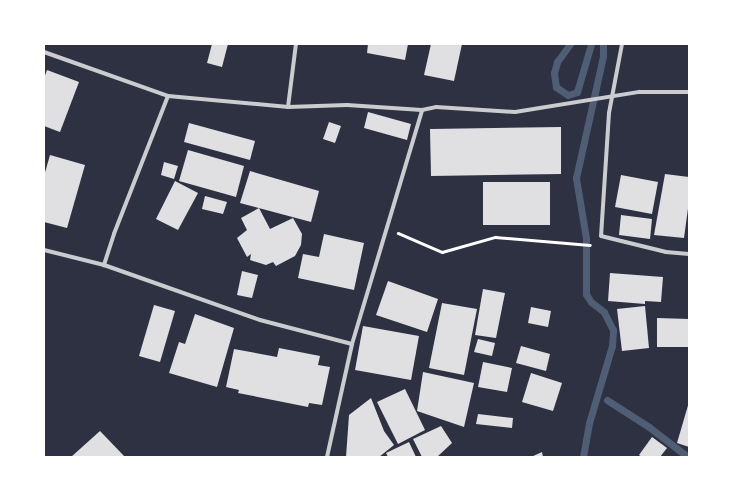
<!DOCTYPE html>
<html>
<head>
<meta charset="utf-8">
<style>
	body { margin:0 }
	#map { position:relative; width:733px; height:501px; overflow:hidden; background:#2d3142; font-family:Cabin,sans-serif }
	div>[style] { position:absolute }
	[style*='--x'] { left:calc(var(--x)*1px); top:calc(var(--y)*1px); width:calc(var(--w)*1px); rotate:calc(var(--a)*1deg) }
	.stream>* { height:7px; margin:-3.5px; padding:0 3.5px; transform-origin:3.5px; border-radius:3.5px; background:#4f5d75 }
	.building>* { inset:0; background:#e0e0e3 }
	.path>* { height:2.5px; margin:-1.25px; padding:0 1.25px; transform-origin:1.25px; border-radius:1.25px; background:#fff }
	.minor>* { height:4px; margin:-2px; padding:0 2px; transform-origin:2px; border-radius:2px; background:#caccd0 }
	span { translate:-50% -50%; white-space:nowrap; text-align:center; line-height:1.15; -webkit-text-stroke:4px #fff; paint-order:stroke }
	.frame { position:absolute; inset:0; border:45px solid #fff; pointer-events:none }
</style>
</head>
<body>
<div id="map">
	<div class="stream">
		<i style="--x:570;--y:44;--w:22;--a:126"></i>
		<i style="--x:557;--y:62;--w:11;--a:105"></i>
		<i style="--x:554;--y:73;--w:14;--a:82"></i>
		<i style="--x:556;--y:87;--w:14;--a:34"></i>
		<i style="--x:568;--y:95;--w:9;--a:-18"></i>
		<i style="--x:577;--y:92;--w:50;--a:-73.7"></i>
		<i style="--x:607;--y:400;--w:50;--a:32.7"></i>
		<i style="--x:649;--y:427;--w:49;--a:37.6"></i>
		<i style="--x:583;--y:457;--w:35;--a:-80"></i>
		<i style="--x:589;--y:423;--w:80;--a:-73.4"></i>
		<i style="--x:612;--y:346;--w:16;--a:-86"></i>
		<i style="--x:613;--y:330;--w:20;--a:-117"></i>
		<i style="--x:604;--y:312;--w:16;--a:-142"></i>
		<i style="--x:591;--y:302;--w:9;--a:-122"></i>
		<i style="--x:586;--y:294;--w:56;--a:-90"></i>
		<i style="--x:586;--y:238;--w:61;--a:-99.5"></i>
		<i style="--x:576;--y:178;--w:125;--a:-77.5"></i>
		<i style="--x:603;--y:56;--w:12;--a:-90"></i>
	</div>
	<div class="building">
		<i style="clip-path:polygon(212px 44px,228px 44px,222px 67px,207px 63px)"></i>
		<i style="clip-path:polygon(368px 44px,408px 44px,405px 60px,367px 53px)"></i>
		<i style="clip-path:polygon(431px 44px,462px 44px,454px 81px,424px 75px)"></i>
		<i style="clip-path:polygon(47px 70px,79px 82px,60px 132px,44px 126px,44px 78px)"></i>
		<i style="clip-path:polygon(368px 112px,411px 124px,407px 140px,364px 128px)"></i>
		<i style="clip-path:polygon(329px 122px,341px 126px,335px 143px,323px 139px)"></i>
		<i style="clip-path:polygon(189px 123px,255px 141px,250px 160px,184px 142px)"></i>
		<i style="clip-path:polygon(561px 127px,561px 174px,431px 176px,430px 129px)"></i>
		<i style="clip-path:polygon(188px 150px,244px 166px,236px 197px,179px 181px)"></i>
		<i style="clip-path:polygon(50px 155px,85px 165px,67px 228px,44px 222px,44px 176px)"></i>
		<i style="clip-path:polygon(164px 162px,178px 166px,174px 179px,161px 175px)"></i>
		<i style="clip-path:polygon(250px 171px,319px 191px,311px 222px,240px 203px)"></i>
		<i style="clip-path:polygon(665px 174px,689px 177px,689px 201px,684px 238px,654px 235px)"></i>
		<i style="clip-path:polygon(621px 175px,658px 182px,652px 214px,615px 207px)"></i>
		<i style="clip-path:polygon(175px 181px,198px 193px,178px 230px,156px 219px)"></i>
		<i style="clip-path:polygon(483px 182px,550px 182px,550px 225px,483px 225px)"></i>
		<i style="clip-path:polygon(205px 196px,227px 202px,223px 214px,202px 209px)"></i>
		<i style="clip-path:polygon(259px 208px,270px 229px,293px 218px,302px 234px,301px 245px,295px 256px,276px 266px,273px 262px,266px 265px,250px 260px,251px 254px,247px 257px,237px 238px,247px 230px,241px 218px)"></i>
		<i style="clip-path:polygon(621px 215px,652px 219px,650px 239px,619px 235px)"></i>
		<i style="clip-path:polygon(324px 234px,364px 243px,354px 290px,298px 278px,303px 254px,319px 257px)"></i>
		<i style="clip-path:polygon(242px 271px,258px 275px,252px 298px,237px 295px)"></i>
		<i style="clip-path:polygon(610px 273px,663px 277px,661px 302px,645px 301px,645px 304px,608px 301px)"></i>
		<i style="clip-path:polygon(388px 281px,438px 299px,427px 332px,376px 315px)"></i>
		<i style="clip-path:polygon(483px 289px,505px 293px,496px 338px,475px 335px)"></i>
		<i style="clip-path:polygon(442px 303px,477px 309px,464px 375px,429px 368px)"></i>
		<i style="clip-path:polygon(154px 305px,175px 311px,160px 362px,139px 356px)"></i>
		<i style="clip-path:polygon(645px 306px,649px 348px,622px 351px,617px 309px)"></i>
		<i style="clip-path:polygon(531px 307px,551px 311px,548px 327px,528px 323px)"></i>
		<i style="clip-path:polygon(195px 314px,234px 328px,217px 387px,169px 373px,179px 342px,185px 344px)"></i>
		<i style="clip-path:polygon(657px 318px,689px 319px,689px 347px,657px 347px)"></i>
		<i style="clip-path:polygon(363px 326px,419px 336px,411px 380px,355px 370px)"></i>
		<i style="clip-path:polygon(478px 339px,495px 343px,492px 356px,474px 352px)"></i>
		<i style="clip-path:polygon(521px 346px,550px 354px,546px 371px,516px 363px)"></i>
		<i style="clip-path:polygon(279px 348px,320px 356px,318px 365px,330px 367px,322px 405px,309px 403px,308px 407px,238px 393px,239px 390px,226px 387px,234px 349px,277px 357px)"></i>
		<i style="clip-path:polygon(483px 362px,512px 368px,507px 392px,478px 387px)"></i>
		<i style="clip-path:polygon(423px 372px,474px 383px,464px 427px,417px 411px)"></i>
		<i style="clip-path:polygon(531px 373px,562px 383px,553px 411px,522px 402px)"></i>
		<i style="clip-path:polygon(405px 389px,425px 430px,398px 444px,377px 402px)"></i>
		<i style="clip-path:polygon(371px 398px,384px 431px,394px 445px,379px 457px,346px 457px,349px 415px)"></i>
		<i style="clip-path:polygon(689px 402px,689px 447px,677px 443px)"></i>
		<i style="clip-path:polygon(478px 414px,513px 418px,512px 428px,476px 424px)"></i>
		<i style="clip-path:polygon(441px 426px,452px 443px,437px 457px,422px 457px,413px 439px)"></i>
		<i style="clip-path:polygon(100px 431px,125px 457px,71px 457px)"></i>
		<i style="clip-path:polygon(652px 437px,667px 448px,660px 457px,642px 457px,639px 455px)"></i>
		<i style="clip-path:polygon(409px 442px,416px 457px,388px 457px,386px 453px)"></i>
		<i style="clip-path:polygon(542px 452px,543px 457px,531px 457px)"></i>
	</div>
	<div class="path">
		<i style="--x:398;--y:233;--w:48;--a:23.4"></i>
		<i style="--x:442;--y:252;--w:55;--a:-15.8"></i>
		<i style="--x:495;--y:237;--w:95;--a:4.8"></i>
	</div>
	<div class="minor">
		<i style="--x:622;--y:44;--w:70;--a:100.7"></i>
		<i style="--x:609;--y:113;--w:123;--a:93.7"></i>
		<i style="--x:601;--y:236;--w:67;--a:13.8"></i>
		<i style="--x:666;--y:252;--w:23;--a:5"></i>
		<i style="--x:44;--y:52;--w:132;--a:19.5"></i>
		<i style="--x:168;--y:96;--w:121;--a:5.2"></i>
		<i style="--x:288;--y:107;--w:59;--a:-1.9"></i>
		<i style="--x:347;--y:105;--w:75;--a:3.8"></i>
		<i style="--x:422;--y:110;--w:14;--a:-12"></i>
		<i style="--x:436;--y:107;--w:79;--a:3.6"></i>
		<i style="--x:515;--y:112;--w:126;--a:-9.2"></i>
		<i style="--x:639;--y:92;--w:50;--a:0"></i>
		<i style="--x:168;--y:96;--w:148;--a:111.4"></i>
		<i style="--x:114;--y:234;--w:33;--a:108"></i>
		<i style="--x:104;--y:265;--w:165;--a:19.4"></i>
		<i style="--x:260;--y:320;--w:95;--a:14.6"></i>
		<i style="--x:288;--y:107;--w:64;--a:-82.8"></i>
		<i style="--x:44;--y:250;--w:62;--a:14"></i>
		<i style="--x:327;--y:457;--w:116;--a:-77.5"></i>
		<i style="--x:352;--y:344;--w:244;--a:-73.3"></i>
	</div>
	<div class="frame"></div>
</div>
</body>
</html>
